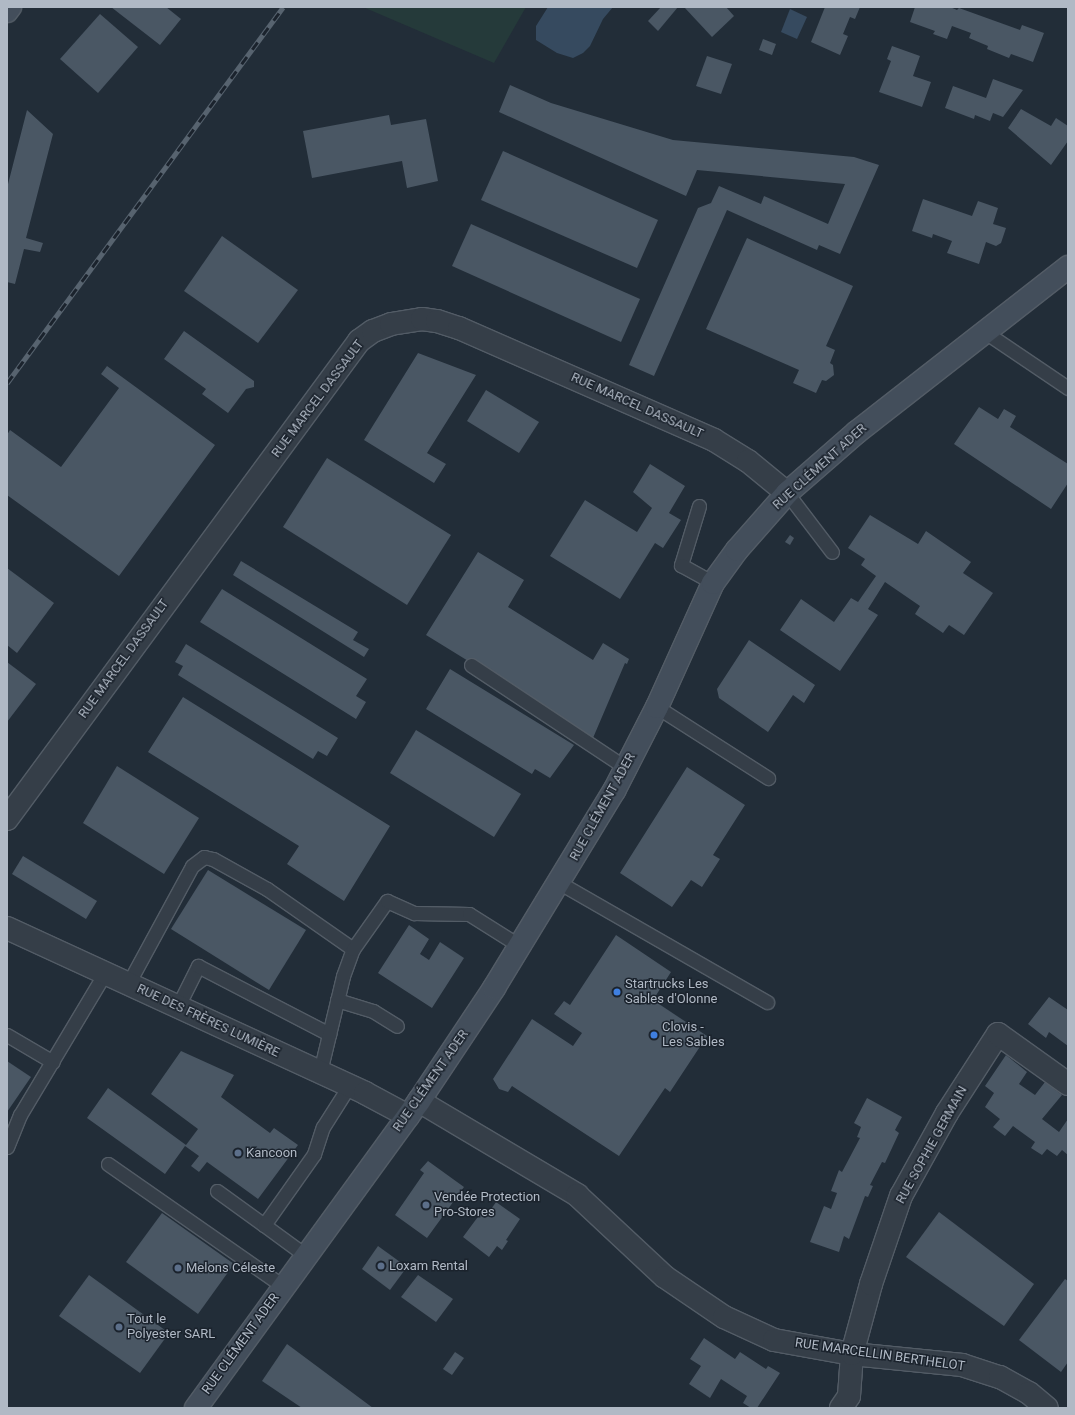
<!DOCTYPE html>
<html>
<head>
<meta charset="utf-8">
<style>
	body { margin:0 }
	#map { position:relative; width:1075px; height:1415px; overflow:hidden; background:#222d38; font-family:Roboto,sans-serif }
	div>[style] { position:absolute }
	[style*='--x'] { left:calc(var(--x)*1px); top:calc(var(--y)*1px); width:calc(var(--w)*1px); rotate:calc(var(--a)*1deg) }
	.green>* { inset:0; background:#253a3a }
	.water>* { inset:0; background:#364a5f }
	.building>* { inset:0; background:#4a5764 }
	.roads { filter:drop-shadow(1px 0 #535c66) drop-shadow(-1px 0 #535c66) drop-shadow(0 1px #535c66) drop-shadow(0 -1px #535c66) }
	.lane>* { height:13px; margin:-6.5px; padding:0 6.5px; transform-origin:6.5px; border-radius:6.5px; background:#353e48 }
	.street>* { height:22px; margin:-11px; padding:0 11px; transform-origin:11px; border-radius:11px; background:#353e48 }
	.secondary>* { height:22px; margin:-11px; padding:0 11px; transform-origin:11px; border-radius:11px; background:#434e5b }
	.rail>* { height:4.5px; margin-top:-2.25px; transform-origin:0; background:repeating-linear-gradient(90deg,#1b232d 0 9px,#57636f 0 18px); box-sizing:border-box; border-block:1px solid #57636f }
	.dots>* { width:11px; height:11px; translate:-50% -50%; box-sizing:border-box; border:2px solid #1b232d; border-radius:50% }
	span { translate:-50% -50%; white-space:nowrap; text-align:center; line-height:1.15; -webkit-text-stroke:3px #1b232d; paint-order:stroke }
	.street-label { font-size:13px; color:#b0b9c5 }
	.poi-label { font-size:13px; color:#b0b9c5 }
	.left { translate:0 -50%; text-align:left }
	.frame { position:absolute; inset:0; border:8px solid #b0b9c5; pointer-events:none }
</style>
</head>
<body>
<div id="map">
	<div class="green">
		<i style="clip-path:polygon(363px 7px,526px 7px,494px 63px)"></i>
	</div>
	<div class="water">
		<i style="clip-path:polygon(548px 7px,613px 7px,603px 19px,590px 46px,583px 53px,573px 58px,557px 53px,536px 40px,536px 26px)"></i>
		<i style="clip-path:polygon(790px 9px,807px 17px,797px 39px,781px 32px)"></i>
	</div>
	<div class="building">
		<i style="clip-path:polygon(111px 7px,166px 7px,181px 19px,160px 45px)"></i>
		<i style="clip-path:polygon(661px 7px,678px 7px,658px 31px,648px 21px)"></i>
		<i style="clip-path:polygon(684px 7px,726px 7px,734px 16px,712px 37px)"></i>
		<i style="clip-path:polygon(825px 7px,860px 7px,855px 19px,850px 17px,843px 34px,848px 36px,840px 55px,811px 42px)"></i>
		<i style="clip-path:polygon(915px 7px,950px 7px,957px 10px,959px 8px,1020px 30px,1022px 25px,1044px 33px,1033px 62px,1011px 54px,1009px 58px,987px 49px,988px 46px,969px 38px,971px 33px,952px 26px,947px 39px,933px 34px,935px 31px,910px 22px)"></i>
		<i style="clip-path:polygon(100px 14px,138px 47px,98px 93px,60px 59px)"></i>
		<i style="clip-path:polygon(763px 39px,776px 44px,772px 55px,759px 50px)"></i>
		<i style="clip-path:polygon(892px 46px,920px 56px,913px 76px,931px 82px,922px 107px,879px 92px,891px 61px,887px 59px)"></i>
		<i style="clip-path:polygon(707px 56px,732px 64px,721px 94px,696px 86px)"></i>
		<i style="clip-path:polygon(993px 79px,1023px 90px,1003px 117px,993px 113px,990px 121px,975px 115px,974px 119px,945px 108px,953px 86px,986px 98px)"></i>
		<i style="clip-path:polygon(510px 85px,551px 103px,673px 140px,854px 157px,879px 165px,840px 254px,819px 245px,817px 250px,727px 210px,654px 376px,629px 365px,698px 208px,711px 203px,719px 186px,761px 204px,764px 196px,828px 224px,845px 184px,697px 170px,686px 196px,499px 112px)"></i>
		<i style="clip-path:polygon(1021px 109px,1051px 126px,1056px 118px,1068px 126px,1068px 141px,1051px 165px,1008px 128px)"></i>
		<i style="clip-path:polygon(27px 110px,53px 134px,26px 238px,43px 243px,40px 252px,24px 249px,15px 284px,7px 282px,7px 188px)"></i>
		<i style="clip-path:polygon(389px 115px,391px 125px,426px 119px,438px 181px,407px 188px,402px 161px,312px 178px,303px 131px)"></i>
		<i style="clip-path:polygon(503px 151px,658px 220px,637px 268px,481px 200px)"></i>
		<i style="clip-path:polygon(923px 199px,972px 216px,978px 201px,998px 208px,993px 224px,1006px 228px,1001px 243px,996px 246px,986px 242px,979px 264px,947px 253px,952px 241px,933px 234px,932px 238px,912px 231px)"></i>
		<i style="clip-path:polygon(471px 224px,640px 299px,621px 342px,452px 266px)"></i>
		<i style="clip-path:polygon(222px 236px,298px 290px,258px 343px,184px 291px)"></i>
		<i style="clip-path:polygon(747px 238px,853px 286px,826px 346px,835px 350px,830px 363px,833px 365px,834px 375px,826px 381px,822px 380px,816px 393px,793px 383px,799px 370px,706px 329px)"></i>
		<i style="clip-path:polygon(184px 331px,254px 381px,254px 387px,246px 389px,228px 413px,202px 394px,206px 389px,164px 359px)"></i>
		<i style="clip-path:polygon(418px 353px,476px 375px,427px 453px,446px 464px,434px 483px,364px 440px)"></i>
		<i style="clip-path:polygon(107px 366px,215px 445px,119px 576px,7px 495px,7px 435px,10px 430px,61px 467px,119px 388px,101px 374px)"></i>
		<i style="clip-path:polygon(486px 390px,539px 422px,519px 453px,467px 421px)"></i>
		<i style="clip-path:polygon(979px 407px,998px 419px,1004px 409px,1016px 416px,1010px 427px,1068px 464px,1068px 483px,1051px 509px,954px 444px)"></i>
		<i style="clip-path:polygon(327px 458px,451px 535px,407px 605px,283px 527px)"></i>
		<i style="clip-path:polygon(650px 464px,685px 486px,669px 513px,681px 520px,663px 548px,655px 543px,620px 599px,550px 556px,585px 500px,637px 532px,652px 508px,633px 492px)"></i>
		<i style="clip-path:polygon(870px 515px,918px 544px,926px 531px,971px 562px,963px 573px,993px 593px,964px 635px,949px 625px,943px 633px,915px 614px,920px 606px,885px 582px,868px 609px,878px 615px,840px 671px,780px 630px,801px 599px,834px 622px,851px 598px,858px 602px,876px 576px,861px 565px,865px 559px,848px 548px)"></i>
		<i style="clip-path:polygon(790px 535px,794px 538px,790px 545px,785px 542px)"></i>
		<i style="clip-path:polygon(478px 552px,524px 580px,508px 607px,593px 660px,603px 643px,629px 659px,627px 664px,625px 663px,593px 738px,426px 635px)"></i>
		<i style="clip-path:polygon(241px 561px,358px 632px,353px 640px,369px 649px,364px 657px,233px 575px)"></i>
		<i style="clip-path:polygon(7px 568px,54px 603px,17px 653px,7px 645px)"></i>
		<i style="clip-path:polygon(222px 589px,367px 679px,356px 696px,366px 702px,356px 719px,200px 622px)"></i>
		<i style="clip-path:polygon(749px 640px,815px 685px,804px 703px,793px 695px,768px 732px,719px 698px,717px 689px)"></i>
		<i style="clip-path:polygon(186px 644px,338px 738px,327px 756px,318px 751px,313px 759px,178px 675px,183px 666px,175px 662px)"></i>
		<i style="clip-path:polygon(7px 662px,36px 684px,7px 722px)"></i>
		<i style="clip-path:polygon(450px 669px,574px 745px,550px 778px,535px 769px,532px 774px,426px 709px)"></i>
		<i style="clip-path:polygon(183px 697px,390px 826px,344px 901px,287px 864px,299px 846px,148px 752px)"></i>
		<i style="clip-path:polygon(416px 730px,521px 794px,494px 837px,390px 773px)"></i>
		<i style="clip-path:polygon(117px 766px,199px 818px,164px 874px,83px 823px)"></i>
		<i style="clip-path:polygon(687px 767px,745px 805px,713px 855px,720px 859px,702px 887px,691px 880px,672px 907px,620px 873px)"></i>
		<i style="clip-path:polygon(23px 856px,97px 901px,86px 919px,12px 874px)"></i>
		<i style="clip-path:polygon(208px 870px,306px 930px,269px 990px,171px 929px)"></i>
		<i style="clip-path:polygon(409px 925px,429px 939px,420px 954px,429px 960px,440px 942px,464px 958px,432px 1008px,378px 973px)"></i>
		<i style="clip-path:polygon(616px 935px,671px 972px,653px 1000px,707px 1036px,670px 1092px,665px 1088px,619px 1156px,512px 1086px,508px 1092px,499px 1089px,493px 1079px,532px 1019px,573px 1046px,582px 1033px,554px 1014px,564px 1001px,570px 1005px)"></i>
		<i style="clip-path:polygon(1049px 997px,1068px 1010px,1068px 1046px,1049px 1032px,1046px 1038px,1028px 1024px)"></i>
		<i style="clip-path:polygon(181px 1051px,234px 1075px,221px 1097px,270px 1133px,274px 1128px,298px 1145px,258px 1199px,207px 1162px,199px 1172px,191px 1166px,199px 1156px,185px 1146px,165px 1174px,87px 1118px,108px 1088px,186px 1145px,198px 1129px,151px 1094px)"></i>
		<i style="clip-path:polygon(1006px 1055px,1027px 1072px,1019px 1084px,1035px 1095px,1045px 1082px,1062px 1095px,1042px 1119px,1059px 1132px,1068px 1119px,1068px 1155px,1062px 1150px,1057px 1156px,1047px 1149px,1042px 1155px,1031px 1148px,1035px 1142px,1013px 1126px,1005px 1136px,993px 1127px,1000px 1119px,985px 1107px,994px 1093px,985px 1086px)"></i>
		<i style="clip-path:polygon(7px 1061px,31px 1077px,7px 1112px)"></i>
		<i style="clip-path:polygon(867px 1098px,902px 1117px,895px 1130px,899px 1133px,885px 1163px,882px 1162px,870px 1185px,873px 1186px,868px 1197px,865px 1196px,849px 1239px,844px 1236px,839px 1252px,810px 1242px,824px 1206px,831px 1209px,837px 1193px,831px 1191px,839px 1170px,842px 1172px,860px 1138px,857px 1137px,861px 1127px,854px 1123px)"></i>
		<i style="clip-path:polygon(428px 1161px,464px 1187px,427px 1238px,395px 1215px,424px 1173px,420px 1170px)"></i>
		<i style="clip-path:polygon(496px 1202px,520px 1219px,506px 1240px,508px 1241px,502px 1250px,497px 1246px,489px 1257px,463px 1237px,480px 1214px,485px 1218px)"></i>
		<i style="clip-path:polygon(939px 1212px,1034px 1284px,1004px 1326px,906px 1257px)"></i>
		<i style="clip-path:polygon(162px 1213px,234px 1264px,198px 1314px,126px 1262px)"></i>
		<i style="clip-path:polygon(378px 1246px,407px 1267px,390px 1290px,362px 1269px)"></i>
		<i style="clip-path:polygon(89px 1275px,169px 1333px,140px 1373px,59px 1316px)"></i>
		<i style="clip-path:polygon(418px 1275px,453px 1299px,436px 1322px,401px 1297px)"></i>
		<i style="clip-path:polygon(1065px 1279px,1068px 1281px,1068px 1362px,1061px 1372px,1019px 1340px)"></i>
		<i style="clip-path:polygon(704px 1338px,735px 1359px,740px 1352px,766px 1369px,768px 1366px,780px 1373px,757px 1408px,751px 1408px,743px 1403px,747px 1396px,721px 1379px,710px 1398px,689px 1384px,701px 1366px,690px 1359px)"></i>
		<i style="clip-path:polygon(287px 1344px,373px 1408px,302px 1408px,262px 1381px)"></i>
		<i style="clip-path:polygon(455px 1352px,464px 1358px,452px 1375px,443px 1369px)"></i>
	</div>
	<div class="roads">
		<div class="lane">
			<i style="--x:985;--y:332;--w:100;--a:34"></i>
			<i style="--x:787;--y:493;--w:74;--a:52.7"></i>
			<i style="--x:699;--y:506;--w:62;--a:107"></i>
			<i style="--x:681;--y:565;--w:37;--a:29"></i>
			<i style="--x:471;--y:665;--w:186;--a:33.6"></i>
			<i style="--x:657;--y:707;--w:132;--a:32.6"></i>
			<i style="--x:560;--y:883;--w:239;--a:29.9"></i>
			<i style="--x:128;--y:984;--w:134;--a:-61.5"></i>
			<i style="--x:192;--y:866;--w:15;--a:-37"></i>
			<i style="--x:204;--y:857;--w:9;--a:13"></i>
			<i style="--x:213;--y:859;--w:62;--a:29.1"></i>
			<i style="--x:267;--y:889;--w:105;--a:34.9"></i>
			<i style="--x:337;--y:1000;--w:38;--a:17"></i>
			<i style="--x:373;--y:1011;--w:28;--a:32"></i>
			<i style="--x:178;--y:1006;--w:45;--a:-63.4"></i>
			<i style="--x:198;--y:966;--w:148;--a:27.4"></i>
			<i style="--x:7;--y:1035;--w:53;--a:30.4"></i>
			<i style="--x:320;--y:1072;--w:99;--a:-76.5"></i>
			<i style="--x:343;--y:976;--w:29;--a:-70"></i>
			<i style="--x:353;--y:949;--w:59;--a:-54.7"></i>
			<i style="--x:387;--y:901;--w:30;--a:24"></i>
			<i style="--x:414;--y:913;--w:55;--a:1"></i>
			<i style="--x:469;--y:914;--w:60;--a:32.1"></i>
			<i style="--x:7;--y:1147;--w:35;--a:-68"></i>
			<i style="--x:20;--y:1115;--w:165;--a:-59.1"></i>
			<i style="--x:108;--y:1164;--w:213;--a:34.9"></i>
			<i style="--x:217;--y:1191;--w:58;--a:35.9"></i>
			<i style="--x:305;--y:1255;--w:51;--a:-143.8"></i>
			<i style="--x:264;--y:1225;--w:87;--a:-54.8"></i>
			<i style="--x:314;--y:1154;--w:28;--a:-72"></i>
			<i style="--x:323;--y:1127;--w:49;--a:-57.6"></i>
		</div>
		<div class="street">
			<i style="--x:7;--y:819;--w:594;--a:-53.63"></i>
			<i style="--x:359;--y:341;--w:17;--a:-36"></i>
			<i style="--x:373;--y:331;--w:19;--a:-21"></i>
			<i style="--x:391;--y:324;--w:31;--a:-9"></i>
			<i style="--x:422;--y:319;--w:15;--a:8"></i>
			<i style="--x:437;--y:321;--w:23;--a:18"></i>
			<i style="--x:459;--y:328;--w:279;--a:23.7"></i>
			<i style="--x:714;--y:440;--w:40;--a:32"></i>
			<i style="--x:748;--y:461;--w:50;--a:39.4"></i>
			<i style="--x:7;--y:928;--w:394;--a:24.7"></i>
			<i style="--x:365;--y:1093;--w:49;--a:28.1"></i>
			<i style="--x:419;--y:1101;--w:184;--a:30.7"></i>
			<i style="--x:577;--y:1195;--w:120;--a:43"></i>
			<i style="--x:665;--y:1277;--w:71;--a:34.1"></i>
			<i style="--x:724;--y:1317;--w:55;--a:24.7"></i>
			<i style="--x:774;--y:1340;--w:79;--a:10.2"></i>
			<i style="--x:852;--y:1354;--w:111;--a:5.7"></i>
			<i style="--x:962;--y:1365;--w:40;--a:18"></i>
			<i style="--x:1000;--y:1377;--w:33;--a:29"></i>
			<i style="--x:1029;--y:1393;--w:23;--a:40"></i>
			<i style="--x:841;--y:1408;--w:14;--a:-56"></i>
			<i style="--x:849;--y:1396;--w:42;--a:-85.9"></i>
			<i style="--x:852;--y:1354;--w:73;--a:-74.8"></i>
			<i style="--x:871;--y:1284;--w:93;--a:-71.2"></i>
			<i style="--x:901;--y:1196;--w:95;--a:-61"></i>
			<i style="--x:947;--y:1113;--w:94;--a:-57.2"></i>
			<i style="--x:998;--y:1034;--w:86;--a:35.5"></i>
		</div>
		<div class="secondary">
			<i style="--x:7;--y:11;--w:5;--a:-53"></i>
			<i style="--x:196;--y:1408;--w:379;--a:-54"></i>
			<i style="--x:419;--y:1101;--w:136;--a:-56.4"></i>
			<i style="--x:494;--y:988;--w:231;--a:-58.7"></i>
			<i style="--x:614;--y:791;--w:94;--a:-62.9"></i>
			<i style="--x:657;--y:707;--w:136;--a:-65.7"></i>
			<i style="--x:713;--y:583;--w:41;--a:-54"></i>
			<i style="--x:737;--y:550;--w:76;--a:-48.7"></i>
			<i style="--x:787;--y:493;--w:93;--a:-41.1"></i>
			<i style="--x:857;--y:432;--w:268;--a:-38"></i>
		</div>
	</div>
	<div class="rail">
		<i style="--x:7;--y:383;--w:466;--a:-53.7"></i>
	</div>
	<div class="dots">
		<i style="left:617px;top:992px;background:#3f7fe0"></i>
		<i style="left:654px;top:1035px;background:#3f7fe0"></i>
		<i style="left:238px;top:1153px;background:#5c6f8a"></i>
		<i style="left:426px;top:1205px;background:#5c6f8a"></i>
		<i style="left:381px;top:1266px;background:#5c6f8a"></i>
		<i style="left:178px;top:1268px;background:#5c6f8a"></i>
		<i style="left:119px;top:1327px;background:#5c6f8a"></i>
	</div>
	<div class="street-label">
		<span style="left:318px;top:399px;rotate:-53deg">RUE MARCEL DASSAULT</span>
		<span style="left:637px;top:406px;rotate:24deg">RUE MARCEL DASSAULT</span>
		<span style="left:820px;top:467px;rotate:-42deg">RUE CLÉMENT ADER</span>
		<span style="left:124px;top:659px;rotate:-54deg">RUE MARCEL DASSAULT</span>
		<span style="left:603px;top:807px;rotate:-61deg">RUE CLÉMENT ADER</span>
		<span style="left:208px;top:1021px;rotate:25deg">RUE DES FRÈRES LUMIÈRE</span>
		<span style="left:431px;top:1081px;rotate:-55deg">RUE CLÉMENT ADER</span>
		<span style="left:932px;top:1145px;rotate:-61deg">RUE SOPHIE GERMAIN</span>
		<span style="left:241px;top:1344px;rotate:-54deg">RUE CLÉMENT ADER</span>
		<span style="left:880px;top:1355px;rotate:8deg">RUE MARCELLIN BERTHELOT</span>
	</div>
	<div class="poi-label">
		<span class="left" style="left:625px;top:992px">Startrucks Les<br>Sables d'Olonne</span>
		<span class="left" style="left:662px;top:1035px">Clovis -<br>Les Sables</span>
		<span class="left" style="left:246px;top:1153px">Kancoon</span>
		<span class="left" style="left:434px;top:1205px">Vendée Protection<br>Pro-Stores</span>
		<span class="left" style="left:389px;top:1266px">Loxam Rental</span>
		<span class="left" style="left:186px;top:1268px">Melons Céleste</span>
		<span class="left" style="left:127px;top:1327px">Tout le<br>Polyester SARL</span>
	</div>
	<div class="frame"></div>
</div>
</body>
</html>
